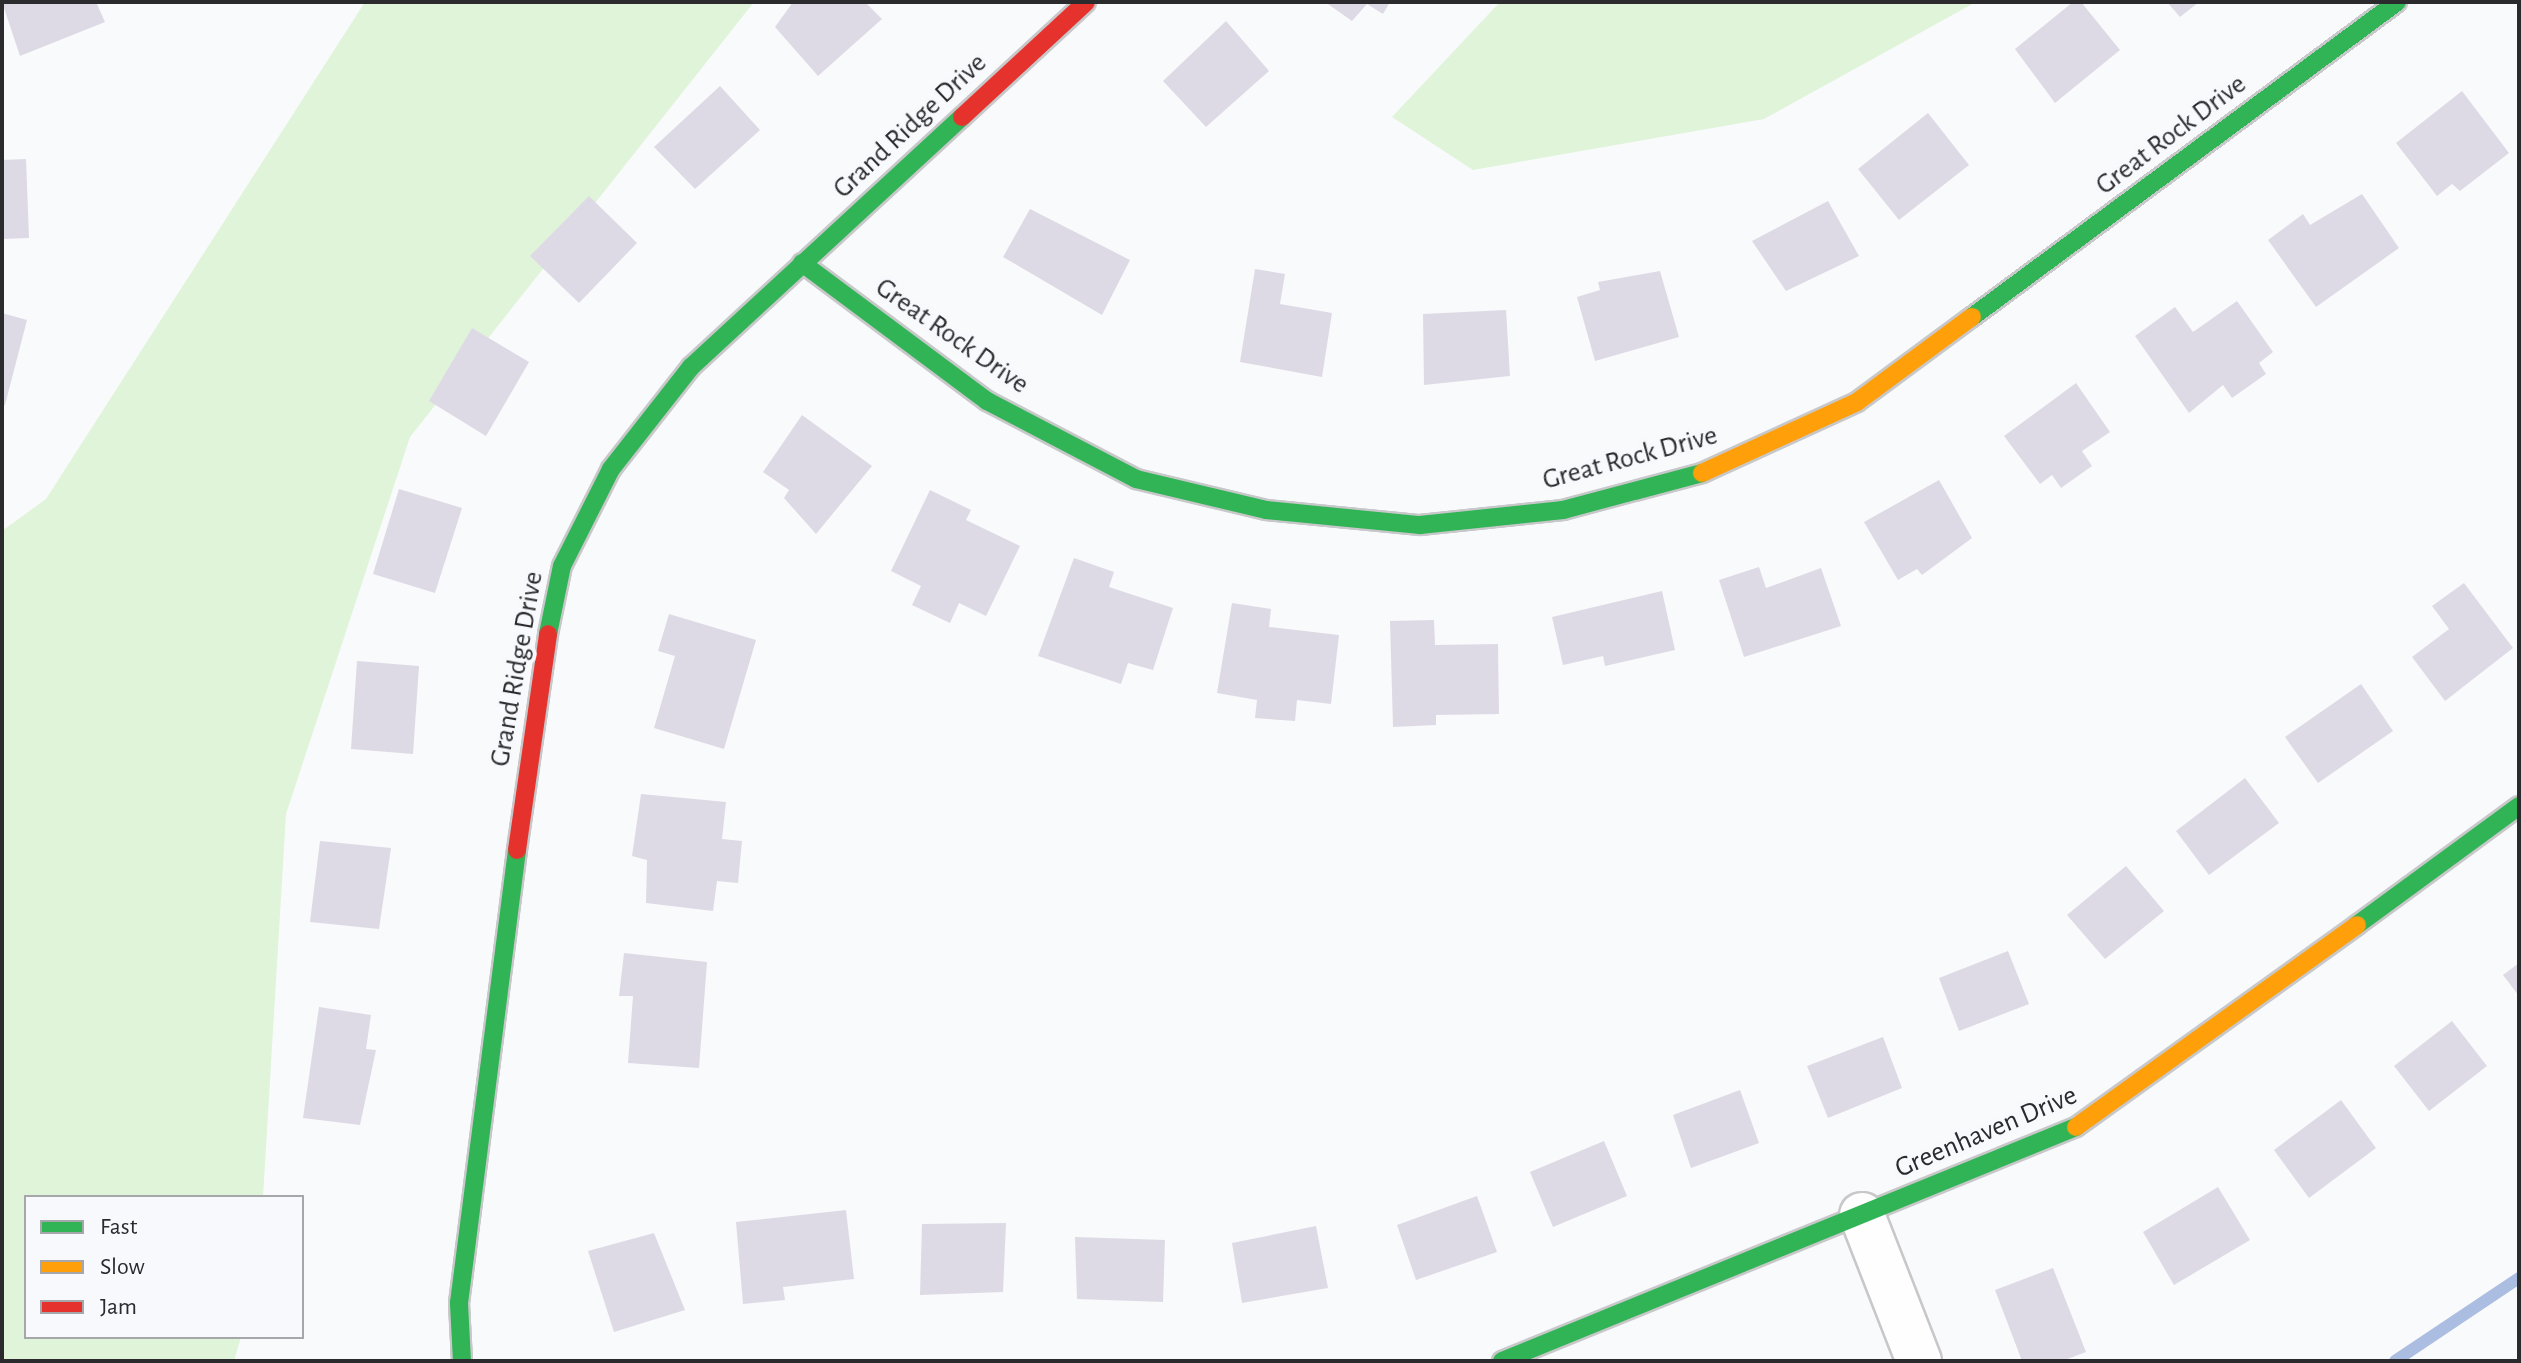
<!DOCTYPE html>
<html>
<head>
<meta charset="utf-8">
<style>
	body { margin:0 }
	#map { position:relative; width:2521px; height:1363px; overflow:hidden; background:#f9fafc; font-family:"Alegreya Sans",sans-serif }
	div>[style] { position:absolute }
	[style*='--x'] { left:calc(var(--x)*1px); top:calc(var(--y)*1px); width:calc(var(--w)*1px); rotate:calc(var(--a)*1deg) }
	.green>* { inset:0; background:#dff4d9 }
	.stream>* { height:12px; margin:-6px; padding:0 6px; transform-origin:6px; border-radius:6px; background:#abbde1 }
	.building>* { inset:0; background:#dedae5 }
	.roads { filter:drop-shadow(2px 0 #c8c8ca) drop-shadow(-2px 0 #c8c8ca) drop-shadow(0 2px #c8c8ca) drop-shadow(0 -2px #c8c8ca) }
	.street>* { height:44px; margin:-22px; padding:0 22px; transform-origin:22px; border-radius:22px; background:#fefeff }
	.fast>* { height:18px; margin:-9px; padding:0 9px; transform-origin:9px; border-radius:9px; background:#30b455 }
	.slow>* { height:18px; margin:-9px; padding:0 9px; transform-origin:9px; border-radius:9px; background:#ff9f0a }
	.jam>* { height:18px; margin:-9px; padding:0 9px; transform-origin:9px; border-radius:9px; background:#e5322d }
	span { translate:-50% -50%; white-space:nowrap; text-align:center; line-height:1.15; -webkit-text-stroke:8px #f8f9fd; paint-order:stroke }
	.street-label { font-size:28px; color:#2b2b2d }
	.frame { position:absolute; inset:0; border:4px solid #2b2b2d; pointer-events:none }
	.legend { position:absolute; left:24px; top:1195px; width:280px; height:144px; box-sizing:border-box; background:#f8f9fd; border:2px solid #a6a7aa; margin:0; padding:10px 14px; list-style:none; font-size:24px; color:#2b2b2d }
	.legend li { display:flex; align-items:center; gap:16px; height:40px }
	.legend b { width:40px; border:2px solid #a6a7aa }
</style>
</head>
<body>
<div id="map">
	<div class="green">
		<i style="clip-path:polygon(365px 2px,754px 2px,410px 437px,286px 814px,263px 1197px,26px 1197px,26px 1337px,241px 1337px,234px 1361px,2px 1361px,2px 531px,46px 499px)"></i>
		<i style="clip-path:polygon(1500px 2px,1976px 2px,1764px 119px,1473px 170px,1392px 117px)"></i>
	</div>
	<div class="stream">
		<i style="--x:2395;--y:1361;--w:149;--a:-33.8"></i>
	</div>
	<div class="building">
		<i style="clip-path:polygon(2px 2px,96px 2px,105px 22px,20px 56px)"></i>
		<i style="clip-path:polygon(793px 2px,865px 2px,882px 19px,818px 76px,775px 27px)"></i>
		<i style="clip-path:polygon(1325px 2px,1390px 2px,1383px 14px,1367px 4px,1352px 21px)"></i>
		<i style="clip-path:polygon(2073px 2px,2081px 2px,2120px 50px,2055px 103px,2015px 49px)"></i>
		<i style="clip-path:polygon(2167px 2px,2199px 2px,2180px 17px)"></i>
		<i style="clip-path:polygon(1226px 21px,1269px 71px,1206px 127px,1163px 81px)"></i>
		<i style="clip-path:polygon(720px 86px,760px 130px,695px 189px,654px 147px)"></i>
		<i style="clip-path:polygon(2462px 91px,2509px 153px,2460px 191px,2452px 184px,2437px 196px,2396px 143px)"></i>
		<i style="clip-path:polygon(1928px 113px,1969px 165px,1899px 220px,1858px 169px)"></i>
		<i style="clip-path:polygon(26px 159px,29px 238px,2px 239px,2px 160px)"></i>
		<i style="clip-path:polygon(2362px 194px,2399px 248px,2316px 307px,2268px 240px,2303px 214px,2310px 225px)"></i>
		<i style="clip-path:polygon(589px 196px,637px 243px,579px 303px,530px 256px)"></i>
		<i style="clip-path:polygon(1828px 201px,1859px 256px,1786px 291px,1752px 241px)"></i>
		<i style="clip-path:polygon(1030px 209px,1130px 260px,1102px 315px,1003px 257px)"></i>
		<i style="clip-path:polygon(1255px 269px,1285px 274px,1280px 304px,1332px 313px,1322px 377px,1240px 362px)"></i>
		<i style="clip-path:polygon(1660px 271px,1679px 337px,1595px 361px,1577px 297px,1600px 290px,1598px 282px)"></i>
		<i style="clip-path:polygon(2237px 301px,2273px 352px,2259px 363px,2266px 374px,2232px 398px,2223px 385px,2189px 413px,2135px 336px,2175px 307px,2193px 332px)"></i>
		<i style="clip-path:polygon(1506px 310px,1510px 376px,1424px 385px,1423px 314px)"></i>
		<i style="clip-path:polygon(2px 313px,27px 320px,5px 405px,2px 405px)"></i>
		<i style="clip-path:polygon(472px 328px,529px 362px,486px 436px,429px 401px)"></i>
		<i style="clip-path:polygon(2076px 383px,2110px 432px,2082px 451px,2092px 466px,2061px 488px,2052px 475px,2040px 484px,2004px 436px)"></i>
		<i style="clip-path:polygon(802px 415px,872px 466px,816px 534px,784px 498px,789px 490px,763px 472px)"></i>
		<i style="clip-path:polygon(1939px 480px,1972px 538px,1922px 575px,1917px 569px,1898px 580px,1864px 522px)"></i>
		<i style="clip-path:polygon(399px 489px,462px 508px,435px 593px,373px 574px)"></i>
		<i style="clip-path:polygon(930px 490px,971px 510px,966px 520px,1020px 546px,986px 616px,959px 603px,950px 623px,912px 605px,921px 586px,891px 571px)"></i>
		<i style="clip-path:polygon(1074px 558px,1114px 572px,1109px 587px,1173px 608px,1153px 670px,1128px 663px,1121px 684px,1038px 656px)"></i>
		<i style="clip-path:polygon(1759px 567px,1766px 588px,1821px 568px,1841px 626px,1744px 657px,1719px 580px)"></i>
		<i style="clip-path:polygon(2464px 583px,2513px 648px,2445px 701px,2412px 657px,2449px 629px,2432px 606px)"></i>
		<i style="clip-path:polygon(1662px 591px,1675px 650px,1605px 666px,1603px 656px,1563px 665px,1552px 617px)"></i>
		<i style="clip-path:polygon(1232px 603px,1271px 609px,1269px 627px,1339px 635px,1331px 704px,1297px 700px,1295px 721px,1255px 718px,1257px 700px,1217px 693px)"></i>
		<i style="clip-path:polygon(669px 614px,756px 640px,724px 749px,654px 728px,675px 656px,658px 651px)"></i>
		<i style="clip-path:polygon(1434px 620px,1435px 645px,1498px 644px,1499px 714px,1436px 715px,1436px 725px,1393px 727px,1390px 621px)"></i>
		<i style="clip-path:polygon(357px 661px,419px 666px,413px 754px,351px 749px)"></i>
		<i style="clip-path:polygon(2361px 684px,2393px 731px,2318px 783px,2285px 737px)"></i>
		<i style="clip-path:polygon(2245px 778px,2279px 823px,2209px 875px,2176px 831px)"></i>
		<i style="clip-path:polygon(641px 794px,726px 802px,722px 839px,742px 841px,738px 883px,717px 881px,713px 911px,646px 903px,647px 860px,632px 856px)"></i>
		<i style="clip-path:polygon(320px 841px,391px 848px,379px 929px,310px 922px)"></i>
		<i style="clip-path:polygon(2126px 866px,2164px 911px,2105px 959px,2067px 915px)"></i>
		<i style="clip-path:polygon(2008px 951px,2029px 1004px,1959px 1031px,1939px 978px)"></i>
		<i style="clip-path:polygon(624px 953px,707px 962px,699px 1068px,628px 1063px,633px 996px,619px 996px)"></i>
		<i style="clip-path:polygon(2519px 963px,2519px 996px,2503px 975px)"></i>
		<i style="clip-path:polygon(319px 1007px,371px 1015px,366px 1049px,376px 1050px,360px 1125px,303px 1118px)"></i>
		<i style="clip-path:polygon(2452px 1021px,2487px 1066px,2429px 1111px,2394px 1066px)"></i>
		<i style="clip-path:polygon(1883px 1037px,1902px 1088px,1828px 1118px,1807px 1066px)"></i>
		<i style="clip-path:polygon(1740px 1090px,1759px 1143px,1691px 1168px,1673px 1115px)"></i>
		<i style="clip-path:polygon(2341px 1100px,2376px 1148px,2309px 1198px,2274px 1150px)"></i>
		<i style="clip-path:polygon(1604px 1141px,1627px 1196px,1553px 1227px,1530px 1172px)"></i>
		<i style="clip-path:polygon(2218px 1187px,2250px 1240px,2174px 1285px,2143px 1232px)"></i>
		<i style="clip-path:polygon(1477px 1196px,1497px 1252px,1416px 1280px,1397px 1225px)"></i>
		<i style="clip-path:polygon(846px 1210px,854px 1279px,783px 1287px,785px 1300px,743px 1304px,736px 1222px)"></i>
		<i style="clip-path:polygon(1006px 1223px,1003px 1292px,920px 1295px,922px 1224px)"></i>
		<i style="clip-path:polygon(1316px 1226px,1328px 1288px,1242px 1303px,1232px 1243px)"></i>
		<i style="clip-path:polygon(654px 1233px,685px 1310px,614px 1332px,588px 1251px)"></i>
		<i style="clip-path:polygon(1075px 1237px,1165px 1240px,1163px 1302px,1077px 1299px)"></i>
		<i style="clip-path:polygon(2053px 1268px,2086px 1352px,2062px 1361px,2022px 1361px,1995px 1290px)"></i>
	</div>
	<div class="roads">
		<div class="street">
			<i style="--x:1862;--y:1215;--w:157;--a:68.7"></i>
		</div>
		<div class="fast">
			<i style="--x:802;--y:263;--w:231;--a:36.7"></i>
			<i style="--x:987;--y:401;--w:168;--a:27.6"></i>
			<i style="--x:1136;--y:479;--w:134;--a:13.4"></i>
			<i style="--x:1266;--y:510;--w:155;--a:5.6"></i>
			<i style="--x:1420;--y:525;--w:144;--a:-6"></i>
			<i style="--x:1563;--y:510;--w:144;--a:-14.9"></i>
			<i style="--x:1972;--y:317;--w:529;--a:-36.54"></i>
			<i style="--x:548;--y:634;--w:69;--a:-78.4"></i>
			<i style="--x:562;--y:566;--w:109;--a:-63.2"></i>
			<i style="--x:611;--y:469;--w:130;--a:-51.9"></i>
			<i style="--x:691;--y:367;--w:369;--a:-42.7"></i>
			<i style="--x:2357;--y:925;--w:201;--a:-36.3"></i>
			<i style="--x:462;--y:1361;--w:58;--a:-93"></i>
			<i style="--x:459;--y:1303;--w:457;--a:-82.7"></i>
			<i style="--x:1502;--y:1361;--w:620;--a:-22.18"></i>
		</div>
		<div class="slow">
			<i style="--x:1702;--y:473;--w:170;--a:-24.6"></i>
			<i style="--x:1857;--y:402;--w:143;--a:-36.5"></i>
			<i style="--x:2076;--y:1127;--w:346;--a:-35.7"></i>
		</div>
		<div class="jam">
			<i style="--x:962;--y:117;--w:169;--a:-42.8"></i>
			<i style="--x:517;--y:850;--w:218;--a:-81.8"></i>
		</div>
	</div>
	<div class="street-label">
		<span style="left:910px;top:126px;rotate:-43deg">Grand Ridge Drive</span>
		<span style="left:2171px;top:135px;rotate:-37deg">Great Rock Drive</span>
		<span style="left:952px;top:336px;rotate:35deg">Great Rock Drive</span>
		<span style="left:1630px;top:458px;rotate:-15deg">Great Rock Drive</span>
		<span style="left:517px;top:669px;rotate:-80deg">Grand Ridge Drive</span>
		<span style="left:1986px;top:1132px;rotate:-23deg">Greenhaven Drive</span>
	</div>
	<div class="frame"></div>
	<ul class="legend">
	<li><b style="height:10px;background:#30b455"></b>Fast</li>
	<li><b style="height:10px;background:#ff9f0a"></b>Slow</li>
	<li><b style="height:10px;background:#e5322d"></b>Jam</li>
	</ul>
</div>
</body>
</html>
